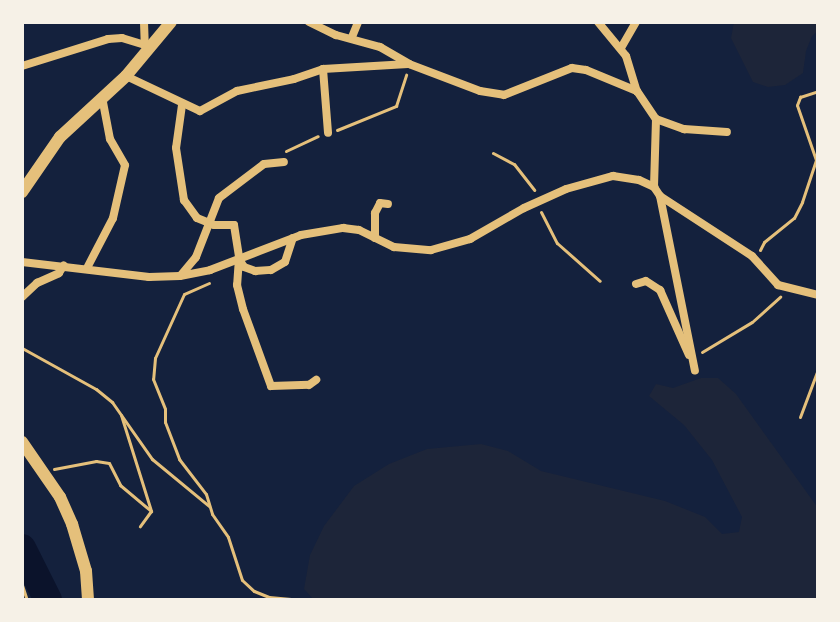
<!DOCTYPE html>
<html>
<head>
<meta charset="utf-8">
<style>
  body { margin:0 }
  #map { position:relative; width:840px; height:622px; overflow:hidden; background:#14213d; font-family:Figtree,sans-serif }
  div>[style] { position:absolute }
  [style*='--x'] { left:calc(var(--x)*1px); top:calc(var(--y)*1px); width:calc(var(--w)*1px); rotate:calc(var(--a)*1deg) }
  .green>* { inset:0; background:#1d2539 }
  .river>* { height:28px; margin:-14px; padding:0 14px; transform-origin:14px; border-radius:14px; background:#0b132b }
  .path>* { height:3px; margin:-1.5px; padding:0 1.5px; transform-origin:1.5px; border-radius:1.5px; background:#e5c07b }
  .minor>* { height:8px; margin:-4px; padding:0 4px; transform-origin:4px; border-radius:4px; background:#e5c07b }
  .primary>* { height:12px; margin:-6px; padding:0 6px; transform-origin:6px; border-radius:6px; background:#e5c07b }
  span { translate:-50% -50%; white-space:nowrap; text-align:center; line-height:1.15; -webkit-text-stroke:6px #f6f1e7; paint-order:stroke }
  .frame { position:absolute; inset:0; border:24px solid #f6f1e7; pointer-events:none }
</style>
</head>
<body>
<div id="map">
  <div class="green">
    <i style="clip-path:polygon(734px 22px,818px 22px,818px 31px,812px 36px,806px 51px,803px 73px,785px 85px,768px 87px,753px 82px,731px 38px)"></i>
    <i style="clip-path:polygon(701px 378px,718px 378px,736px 394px,818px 508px,818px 600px,314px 600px,304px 589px,310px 555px,324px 526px,354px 486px,389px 464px,427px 449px,481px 444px,508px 451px,541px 471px,665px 501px,705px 517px,722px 534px,739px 532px,742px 517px,712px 460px,684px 425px,649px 396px,656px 384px,673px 388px)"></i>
  </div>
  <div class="river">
    <i style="--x:22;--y:548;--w:58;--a:63.4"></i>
  </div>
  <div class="path">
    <i style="--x:337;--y:130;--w:64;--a:-22.1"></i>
    <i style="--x:396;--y:106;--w:33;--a:-72"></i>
    <i style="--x:286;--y:151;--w:35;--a:-25"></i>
    <i style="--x:493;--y:153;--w:24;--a:28"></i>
    <i style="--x:514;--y:164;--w:33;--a:52"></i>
    <i style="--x:541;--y:212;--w:35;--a:63"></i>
    <i style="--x:557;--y:243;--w:57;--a:41.5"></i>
    <i style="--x:760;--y:250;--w:9;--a:-63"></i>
    <i style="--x:764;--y:242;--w:38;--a:-39"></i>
    <i style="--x:794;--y:218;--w:18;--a:-63"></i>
    <i style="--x:802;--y:202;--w:44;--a:-71.6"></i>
    <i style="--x:816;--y:160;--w:58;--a:-109.1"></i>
    <i style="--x:797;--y:105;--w:9;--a:-69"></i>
    <i style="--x:800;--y:97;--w:19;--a:-18"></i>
    <i style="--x:209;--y:283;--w:27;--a:156"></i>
    <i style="--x:184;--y:294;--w:70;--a:114.4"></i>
    <i style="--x:155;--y:358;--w:21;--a:95"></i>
    <i style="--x:153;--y:379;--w:32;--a:68"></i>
    <i style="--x:165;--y:409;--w:13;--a:90"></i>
    <i style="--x:165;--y:422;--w:40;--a:69"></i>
    <i style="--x:179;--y:459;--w:44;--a:52.4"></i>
    <i style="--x:206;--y:494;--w:21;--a:73"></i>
    <i style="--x:212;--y:514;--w:28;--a:55"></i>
    <i style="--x:228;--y:537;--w:45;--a:72"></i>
    <i style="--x:242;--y:580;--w:16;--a:43"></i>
    <i style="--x:254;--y:591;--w:16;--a:22"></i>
    <i style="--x:269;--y:597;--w:33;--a:5"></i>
    <i style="--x:22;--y:348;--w:85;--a:29"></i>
    <i style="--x:96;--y:389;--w:21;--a:39"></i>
    <i style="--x:112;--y:402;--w:70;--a:54.9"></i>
    <i style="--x:152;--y:459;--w:74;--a:39.5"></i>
    <i style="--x:702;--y:352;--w:58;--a:-31"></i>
    <i style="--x:752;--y:322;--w:38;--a:-42"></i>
    <i style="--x:121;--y:415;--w:101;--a:72.6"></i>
    <i style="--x:151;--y:511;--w:19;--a:126"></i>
    <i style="--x:800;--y:417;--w:51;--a:-69.4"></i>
    <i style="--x:54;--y:469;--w:43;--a:-10.8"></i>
    <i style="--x:96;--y:461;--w:13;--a:9"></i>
    <i style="--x:109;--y:463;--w:25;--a:63"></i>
    <i style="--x:120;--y:485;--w:40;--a:40"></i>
    <i style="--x:22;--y:585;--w:16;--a:72"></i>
  </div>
  <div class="minor">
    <i style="--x:144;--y:22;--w:23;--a:88"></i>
    <i style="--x:145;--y:45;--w:4;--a:45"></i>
    <i style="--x:309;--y:22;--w:30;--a:26"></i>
    <i style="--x:336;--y:35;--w:46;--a:15.3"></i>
    <i style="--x:380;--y:47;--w:34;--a:30"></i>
    <i style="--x:409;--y:64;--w:76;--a:20.8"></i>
    <i style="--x:480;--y:91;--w:24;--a:9"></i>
    <i style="--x:504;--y:95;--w:73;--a:-21.7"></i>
    <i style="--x:572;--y:68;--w:14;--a:8"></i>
    <i style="--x:586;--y:70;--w:55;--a:22.4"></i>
    <i style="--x:637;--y:91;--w:34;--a:56"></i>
    <i style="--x:656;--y:119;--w:68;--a:91.7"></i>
    <i style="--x:598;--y:22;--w:44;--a:50.5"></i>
    <i style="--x:626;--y:56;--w:37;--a:73"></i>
    <i style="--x:352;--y:37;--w:16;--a:-68"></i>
    <i style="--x:621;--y:48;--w:30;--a:-60"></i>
    <i style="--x:22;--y:66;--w:90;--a:-17.4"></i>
    <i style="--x:108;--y:39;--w:14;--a:-4"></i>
    <i style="--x:122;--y:38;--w:24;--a:17"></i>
    <i style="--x:323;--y:69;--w:64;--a:85.5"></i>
    <i style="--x:126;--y:76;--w:82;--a:25.3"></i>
    <i style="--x:200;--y:111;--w:42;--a:-28.4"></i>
    <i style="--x:237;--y:91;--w:58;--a:-11.9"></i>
    <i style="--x:294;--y:79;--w:31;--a:-19"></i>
    <i style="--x:323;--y:69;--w:85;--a:-3.4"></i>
    <i style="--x:182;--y:105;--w:43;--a:97.9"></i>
    <i style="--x:176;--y:148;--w:53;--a:81.3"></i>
    <i style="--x:184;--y:200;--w:22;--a:54"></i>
    <i style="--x:197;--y:218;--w:18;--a:22"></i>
    <i style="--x:214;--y:225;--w:20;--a:0"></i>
    <i style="--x:234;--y:225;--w:33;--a:81"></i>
    <i style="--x:239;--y:258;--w:27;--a:94"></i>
    <i style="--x:237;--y:285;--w:25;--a:76"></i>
    <i style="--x:243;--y:309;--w:82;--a:70"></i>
    <i style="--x:271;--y:386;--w:38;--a:-2"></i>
    <i style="--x:309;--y:385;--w:9;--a:-36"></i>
    <i style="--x:656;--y:119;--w:30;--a:20"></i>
    <i style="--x:684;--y:129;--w:43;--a:4"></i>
    <i style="--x:660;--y:196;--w:178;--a:78.7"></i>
    <i style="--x:375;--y:238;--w:25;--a:-90"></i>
    <i style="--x:375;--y:213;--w:11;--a:-63"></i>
    <i style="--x:380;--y:203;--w:8;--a:7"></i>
    <i style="--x:239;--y:259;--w:9;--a:58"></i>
    <i style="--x:244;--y:267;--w:12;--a:20"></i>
    <i style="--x:255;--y:271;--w:16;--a:-4"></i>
    <i style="--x:271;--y:270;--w:16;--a:-30"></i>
    <i style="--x:285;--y:262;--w:25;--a:-72"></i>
    <i style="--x:22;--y:262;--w:128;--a:6.7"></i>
    <i style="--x:149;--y:277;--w:31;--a:-2"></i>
    <i style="--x:180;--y:276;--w:31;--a:-11"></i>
    <i style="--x:210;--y:270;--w:97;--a:-21"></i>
    <i style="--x:301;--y:235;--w:43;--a:-9.5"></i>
    <i style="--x:343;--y:228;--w:16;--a:7"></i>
    <i style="--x:359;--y:230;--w:39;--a:26"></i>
    <i style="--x:394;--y:247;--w:37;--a:5"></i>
    <i style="--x:431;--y:250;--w:41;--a:-15.8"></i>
    <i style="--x:470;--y:239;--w:62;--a:-29.9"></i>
    <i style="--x:524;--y:208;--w:46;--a:-24.3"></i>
    <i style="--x:566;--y:189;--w:49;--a:-15.5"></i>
    <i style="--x:613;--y:176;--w:26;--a:9"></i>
    <i style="--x:639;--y:180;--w:17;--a:25"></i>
    <i style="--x:654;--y:187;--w:11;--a:56"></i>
    <i style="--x:660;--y:196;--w:110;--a:33.1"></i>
    <i style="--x:752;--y:256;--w:39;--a:48"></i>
    <i style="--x:778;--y:285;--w:41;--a:14"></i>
    <i style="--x:87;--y:268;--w:56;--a:-62.5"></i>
    <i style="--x:113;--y:218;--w:54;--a:-77.2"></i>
    <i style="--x:125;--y:165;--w:30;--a:-120"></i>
    <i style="--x:110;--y:139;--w:43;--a:-100.8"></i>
    <i style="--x:181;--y:275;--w:23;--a:-50"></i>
    <i style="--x:196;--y:257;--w:63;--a:-68.7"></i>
    <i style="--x:219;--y:198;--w:56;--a:-37.1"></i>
    <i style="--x:264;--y:164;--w:20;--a:-6"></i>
    <i style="--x:636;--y:284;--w:10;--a:-17"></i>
    <i style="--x:646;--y:281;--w:17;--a:33"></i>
    <i style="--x:660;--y:290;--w:71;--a:66"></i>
    <i style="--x:22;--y:297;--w:21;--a:-43"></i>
    <i style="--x:37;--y:283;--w:24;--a:-24"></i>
    <i style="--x:59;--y:273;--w:9;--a:-58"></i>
  </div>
  <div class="primary">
    <i style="--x:22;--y:192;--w:67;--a:-55.4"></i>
    <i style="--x:60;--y:137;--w:90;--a:-42.7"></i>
    <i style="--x:126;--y:76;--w:70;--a:-50.2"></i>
    <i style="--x:22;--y:442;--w:67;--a:55.4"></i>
    <i style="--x:60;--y:497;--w:30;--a:66"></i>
    <i style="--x:72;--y:524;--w:49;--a:73.4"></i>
    <i style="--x:86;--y:571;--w:29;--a:86"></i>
  </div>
  <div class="frame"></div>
</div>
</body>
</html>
